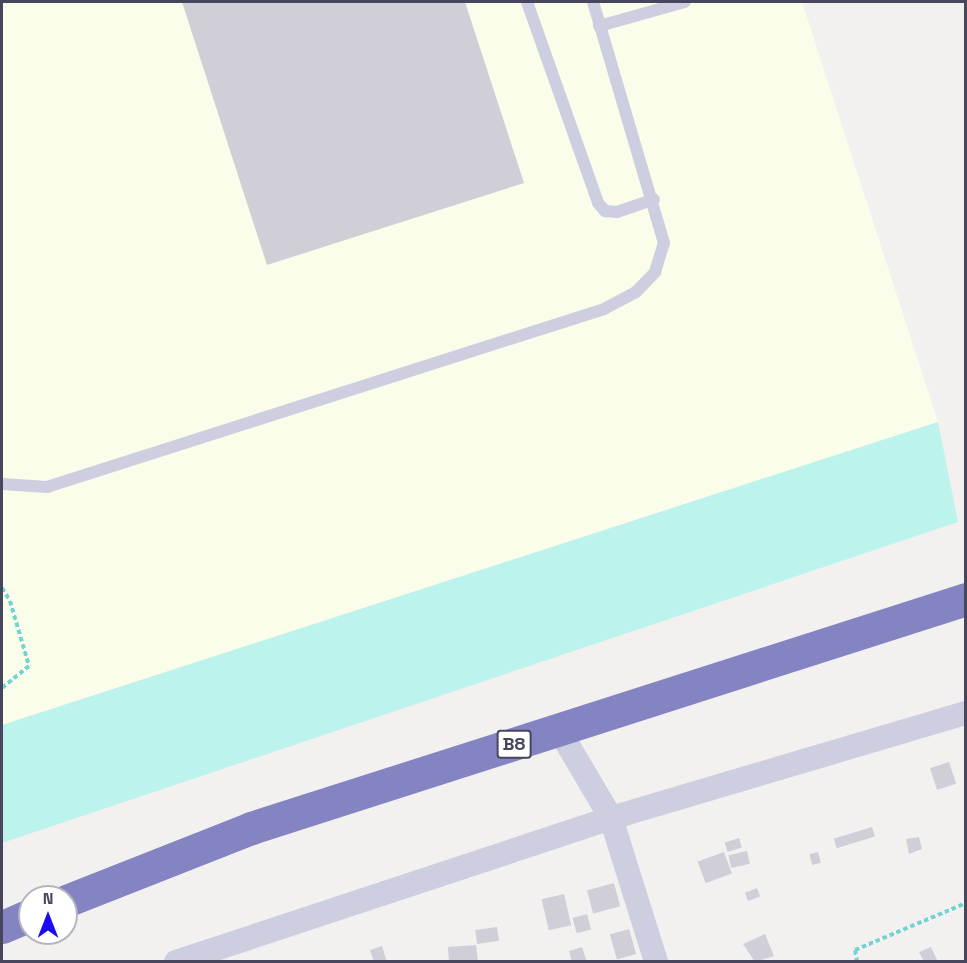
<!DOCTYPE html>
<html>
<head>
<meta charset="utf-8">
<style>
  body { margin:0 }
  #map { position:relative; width:967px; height:963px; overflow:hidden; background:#f3f1f0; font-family:"Space Grotesk",sans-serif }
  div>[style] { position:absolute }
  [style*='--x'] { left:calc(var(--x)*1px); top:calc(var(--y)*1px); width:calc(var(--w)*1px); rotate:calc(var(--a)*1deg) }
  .commercial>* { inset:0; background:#f9fde9 }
  .green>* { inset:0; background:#bcf3ec }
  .building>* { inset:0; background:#d0cfd8; transform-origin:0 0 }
  .path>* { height:4px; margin-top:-2px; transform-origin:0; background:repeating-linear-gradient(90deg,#71d3d3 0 4.5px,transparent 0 7.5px) }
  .lane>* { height:12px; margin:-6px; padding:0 6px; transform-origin:6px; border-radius:6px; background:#cecee1 }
  .street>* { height:24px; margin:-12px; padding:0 12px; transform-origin:12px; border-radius:12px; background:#cecee1 }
  .highway>* { height:33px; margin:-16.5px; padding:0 16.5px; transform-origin:16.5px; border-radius:16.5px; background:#8584c2 }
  span { translate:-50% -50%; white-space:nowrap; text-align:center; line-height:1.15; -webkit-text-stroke:4.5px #fff; paint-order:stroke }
  .shield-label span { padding:2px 4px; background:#fff; border:2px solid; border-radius:4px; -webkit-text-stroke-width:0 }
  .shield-label { font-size:18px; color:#46475f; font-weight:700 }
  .frame { position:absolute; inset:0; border:3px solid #46475f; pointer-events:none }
  .north { position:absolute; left:18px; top:885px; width:60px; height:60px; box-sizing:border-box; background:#fff; border:2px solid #b5b5bf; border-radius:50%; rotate:0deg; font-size:16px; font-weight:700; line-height:24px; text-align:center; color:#46475f }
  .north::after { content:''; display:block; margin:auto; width:21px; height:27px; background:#190cf1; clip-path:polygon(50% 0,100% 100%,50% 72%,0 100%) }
</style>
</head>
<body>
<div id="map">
  <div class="commercial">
    <i style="clip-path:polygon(2px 2px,802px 2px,938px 422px,2px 725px)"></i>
  </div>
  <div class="green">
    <i style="clip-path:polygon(938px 422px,958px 522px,2px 843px,2px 725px)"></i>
  </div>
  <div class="building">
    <i style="clip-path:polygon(182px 2px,465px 2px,524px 183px,267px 265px)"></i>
    <i style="left:949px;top:762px;width:23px;height:20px;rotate:72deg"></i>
    <i style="left:872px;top:827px;width:10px;height:40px;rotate:73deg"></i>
    <i style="clip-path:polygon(919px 837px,922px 849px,909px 854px,906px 839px)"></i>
    <i style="left:739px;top:838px;width:10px;height:15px;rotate:73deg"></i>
    <i style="left:747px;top:851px;width:13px;height:19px;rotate:77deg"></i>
    <i style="left:724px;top:852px;width:23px;height:28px;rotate:70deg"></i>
    <i style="left:818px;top:852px;width:11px;height:9px;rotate:75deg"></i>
    <i style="left:614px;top:883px;width:24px;height:28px;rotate:75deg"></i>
    <i style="left:757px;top:888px;width:9px;height:13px;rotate:69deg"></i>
    <i style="left:564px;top:894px;width:32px;height:23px;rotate:77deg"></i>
    <i style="left:587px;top:914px;width:16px;height:15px;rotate:75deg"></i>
    <i style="left:497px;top:927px;width:14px;height:22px;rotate:82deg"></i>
    <i style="left:629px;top:929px;width:26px;height:20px;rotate:74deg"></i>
    <i style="clip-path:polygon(765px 934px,774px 956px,755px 962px,743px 944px)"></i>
    <i style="clip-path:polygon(476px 945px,478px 962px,449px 962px,448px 947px)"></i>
    <i style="clip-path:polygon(382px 946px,387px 962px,374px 962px,370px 950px)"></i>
    <i style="clip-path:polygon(582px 947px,587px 962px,572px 962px,569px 951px)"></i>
    <i style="clip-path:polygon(931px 947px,938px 962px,924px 962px,919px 952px)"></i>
  </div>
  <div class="path">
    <i style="--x:2;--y:588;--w:15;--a:58"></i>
    <i style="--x:10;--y:601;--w:68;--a:73.7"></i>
    <i style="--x:29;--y:666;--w:35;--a:141"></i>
    <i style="--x:857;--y:962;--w:12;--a:-99"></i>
    <i style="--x:855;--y:950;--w:121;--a:-22.9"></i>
  </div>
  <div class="lane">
    <i style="--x:527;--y:2;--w:213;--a:70.5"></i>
    <i style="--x:598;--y:203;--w:11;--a:49"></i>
    <i style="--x:605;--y:211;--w:12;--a:5"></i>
    <i style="--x:617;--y:212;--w:39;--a:-19"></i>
    <i style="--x:599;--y:26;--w:89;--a:-15.6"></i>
    <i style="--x:2;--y:484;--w:45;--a:3.8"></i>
    <i style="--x:47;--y:487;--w:585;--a:-17.72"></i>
    <i style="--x:604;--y:309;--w:36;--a:-28"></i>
    <i style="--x:636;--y:292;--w:28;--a:-46"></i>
    <i style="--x:655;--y:272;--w:30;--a:-73"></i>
    <i style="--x:664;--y:243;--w:251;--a:-106.4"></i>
  </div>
  <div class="street">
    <i style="--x:559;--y:730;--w:102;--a:59.4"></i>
    <i style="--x:611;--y:818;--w:151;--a:72.6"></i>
    <i style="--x:176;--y:962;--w:458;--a:-18.3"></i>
    <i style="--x:611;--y:818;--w:370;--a:-16.5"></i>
  </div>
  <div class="highway">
    <i style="--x:66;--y:901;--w:199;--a:-21.5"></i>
    <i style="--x:251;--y:828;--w:751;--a:-17.76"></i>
    <i style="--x:2;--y:927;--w:30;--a:-23"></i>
  </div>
  <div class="shield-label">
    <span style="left:514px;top:744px">B8</span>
  </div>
  <div class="frame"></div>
  <div class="north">N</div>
</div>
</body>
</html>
